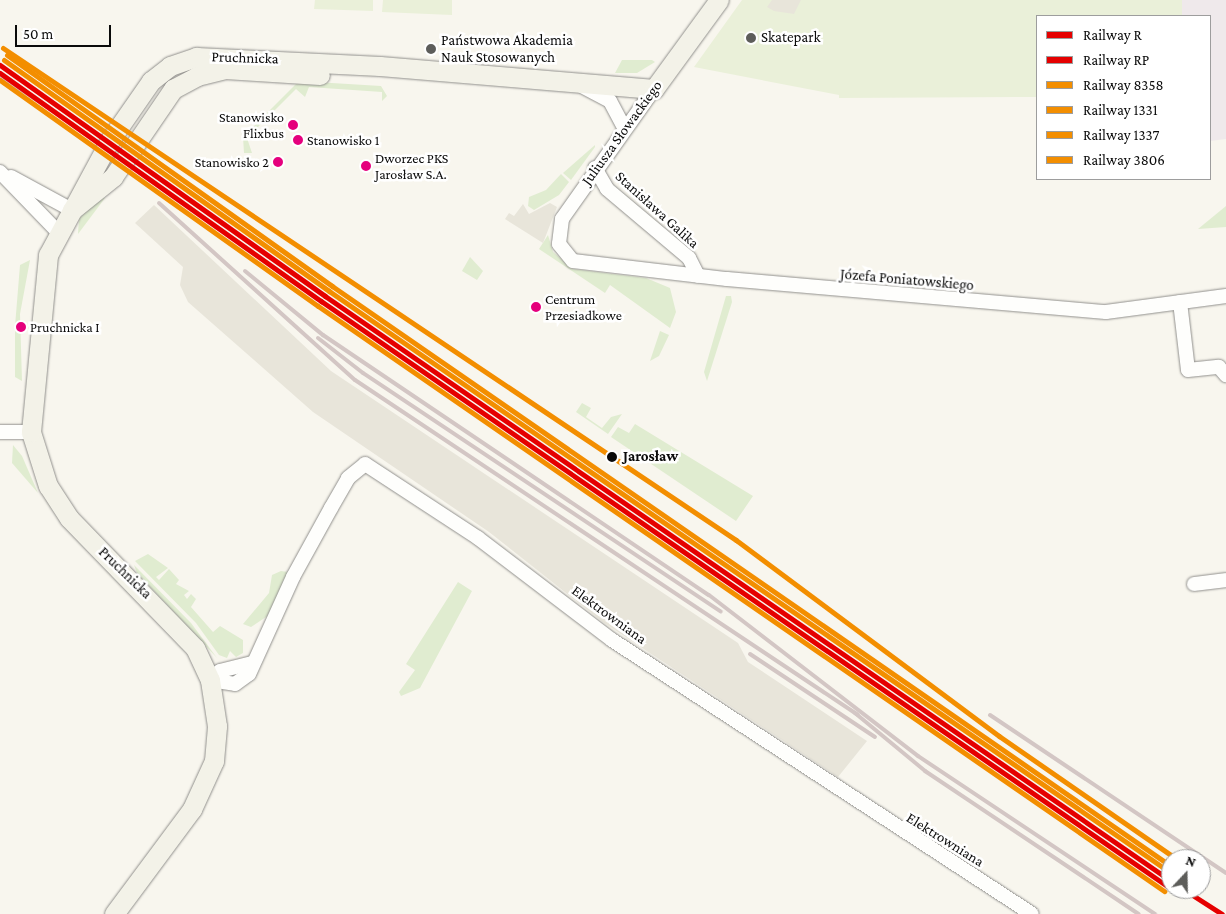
<!DOCTYPE html>
<html>
<head>
<meta charset="utf-8">
<style>
  body { margin:0 }
  #map { position:relative; width:1226px; height:914px; overflow:hidden; background:#f8f6ee; font-family:"Crimson Pro",serif }
  div>[style] { position:absolute }
  [style*='--x'] { left:calc(var(--x)*1px); top:calc(var(--y)*1px); width:calc(var(--w)*1px); rotate:calc(var(--a)*1deg) }
  .industrial>* { inset:0; background:#efe9eb }
  .green>* { inset:0; background:#e0ecd0 }
  .pitch>* { inset:0; background:#eaf0d9 }
  .plaza>* { inset:0; background:#e8e5da }
  .roads { filter:drop-shadow(0 0 1px #91908d) drop-shadow(0 0 1px #91908d) }
  .street>* { height:14px; margin:-7px; padding:0 7px; transform-origin:7px; border-radius:7px; background:#fefefc }
  .secondary>* { height:19px; margin:-9.5px; padding:0 9.5px; transform-origin:9.5px; border-radius:9.5px; background:#f3f2e8 }
  .rail>* { height:4px; margin:-2px; padding:0 2px; transform-origin:2px; border-radius:2px; background:#d3c6c4 }
  .rail-1>* { height:5px; margin:-2.5px; padding:0 2.5px; transform-origin:2.5px; border-radius:2.5px; background:#e50000 }
  .rail-2>* { height:5px; margin:-2.5px; padding:0 2.5px; transform-origin:2.5px; border-radius:2.5px; background:#e50000 }
  .rail-3>* { height:5px; margin:-2.5px; padding:0 2.5px; transform-origin:2.5px; border-radius:2.5px; background:#f38e00 }
  .rail-4>* { height:5px; margin:-2.5px; padding:0 2.5px; transform-origin:2.5px; border-radius:2.5px; background:#f38e00 }
  .rail-5>* { height:5px; margin:-2.5px; padding:0 2.5px; transform-origin:2.5px; border-radius:2.5px; background:#f38e00 }
  .rail-6>* { height:5px; margin:-2.5px; padding:0 2.5px; transform-origin:2.5px; border-radius:2.5px; background:#f38e00 }
  .dots>* { width:14px; height:14px; translate:-50% -50%; box-sizing:border-box; border:2px solid #fff; border-radius:50% }
  span { translate:-50% -50%; white-space:nowrap; text-align:center; line-height:1.15; -webkit-text-stroke:5px #fff; paint-order:stroke }
  .bus-label { font-size:14px; color:#0a0a0a }
  .right { translate:-100% -50%; text-align:right }
  .left { translate:0 -50%; text-align:left }
  .poi-label { font-size:15px; color:#0a0a0a }
  .street-label { font-size:15px; color:#0a0a0a }
  .stop-label { font-size:15px; color:#0a0a0a; font-weight:700 }
  .legend { position:absolute; left:1036px; top:15px; width:175px; height:165px; box-sizing:border-box; background:#fff; border:1px solid #9d9d9d; margin:0; padding:6px 9px; list-style:none; font-size:15px; color:#0a0a0a }
  .legend li { display:flex; align-items:center; gap:10px; height:25px }
  .legend b { width:25px; border:1px solid #9d9d9d }
  .north { position:absolute; left:1161px; top:849px; width:50px; height:50px; box-sizing:border-box; background:#fff; border:1px solid #9d9d9d; border-radius:50%; rotate:21deg; font-size:14px; font-weight:700; line-height:20px; text-align:center; color:#0a0a0a }
  .north::after { content:''; display:block; margin:auto; width:18px; height:22px; background:#5d5d5a; clip-path:polygon(50% 0,100% 100%,50% 72%,0 100%) }
  .scale { position:absolute; left:15px; top:25px; width:96px; height:22px; box-sizing:border-box; border:2px solid #0a0a0a; border-top:0; padding-left:6px; font-size:15px; line-height:18px; white-space:nowrap; color:#0a0a0a; -webkit-text-stroke:4px #fff; paint-order:stroke }
</style>
</head>
<body>
<div id="map">
  <div class="industrial">
    <i style="clip-path:polygon(1182px 0,1226px 0,1226px 139px,1210px 141px,1210px 16px,1182px 16px)"></i>
  </div>
  <div class="green">
    <i style="clip-path:polygon(622px 60px,652px 60px,655px 62px,637px 73px,615px 73px)"></i>
    <i style="clip-path:polygon(299px 81px,381px 86px,387px 96px,382px 101px,382px 92px,309px 87px,305px 97px,296px 89px,247px 138px,252px 153px,244px 153px,243px 137px)"></i>
    <i style="clip-path:polygon(595px 145px,595px 147px,571px 180px,563px 173px)"></i>
    <i style="clip-path:polygon(561px 174px,569px 182px,559px 195px,534px 210px,528px 206px,529px 197px,546px 190px)"></i>
    <i style="clip-path:polygon(100px 195px,105px 198px,78px 234px,79px 219px)"></i>
    <i style="clip-path:polygon(1226px 206px,1226px 227px,1198px 229px)"></i>
    <i style="clip-path:polygon(548px 235px,553px 252px,573px 269px,646px 278px,670px 288px,676px 312px,670px 328px,610px 285px,605px 293px,539px 249px)"></i>
    <i style="clip-path:polygon(470px 257px,483px 271px,477px 280px,462px 271px)"></i>
    <i style="clip-path:polygon(30px 260px,20px 314px,22px 381px,15px 377px,15px 326px,20px 265px)"></i>
    <i style="clip-path:polygon(726px 296px,731px 296px,732px 302px,707px 381px,704px 372px)"></i>
    <i style="clip-path:polygon(660px 331px,669px 335px,659px 356px,650px 361px)"></i>
    <i style="clip-path:polygon(582px 403px,591px 408px,586px 417px,602px 428px,611px 417px,622px 414px,608px 434px,576px 412px)"></i>
    <i style="clip-path:polygon(635px 424px,753px 496px,736px 521px,611px 437px,618px 427px,629px 433px)"></i>
    <i style="clip-path:polygon(13px 445px,22px 456px,38px 493px,12px 463px)"></i>
    <i style="clip-path:polygon(148px 554px,168px 568px,156px 577px,159px 580px,169px 569px,179px 580px,176px 584px,189px 591px,184px 595px,187px 599px,191px 594px,196px 599px,191px 607px,213px 632px,220px 626px,243px 640px,243px 653px,236px 657px,230px 651px,227px 658px,219px 655px,196px 623px,135px 561px)"></i>
    <i style="clip-path:polygon(134px 565px,191px 623px,217px 658px,137px 573px)"></i>
    <i style="clip-path:polygon(281px 571px,288px 572px,269px 615px,251px 627px,243px 624px,269px 593px,272px 575px)"></i>
    <i style="clip-path:polygon(458px 582px,472px 591px,420px 688px,401px 696px,399px 692px,415px 670px,406px 664px)"></i>
  </div>
  <div class="pitch">
    <i style="clip-path:polygon(315px 0,373px 0,373px 11px,314px 9px)"></i>
    <i style="clip-path:polygon(383px 0,452px 0,452px 15px,382px 12px)"></i>
    <i style="clip-path:polygon(742px 0,1182px 0,1182px 16px,1037px 16px,1037px 97px,839px 98px,839px 95px,694px 67px)"></i>
  </div>
  <div class="plaza">
    <i style="clip-path:polygon(772px 0,801px 0,794px 14px,774px 11px,767px 7px)"></i>
    <i style="clip-path:polygon(550px 203px,557px 207px,543px 243px,505px 219px,509px 213px,514px 216px,523px 204px,529px 214px)"></i>
    <i style="clip-path:polygon(154px 205px,331px 371px,738px 643px,748px 662px,867px 741px,838px 777px,603px 622px,489px 532px,313px 412px,188px 302px,180px 285px,183px 267px,135px 223px)"></i>
  </div>
  <div class="roads">
    <div class="street">
      <i style="--x:578;--y:84;--w:36;--a:28"></i>
      <i style="--x:610;--y:101;--w:30;--a:62"></i>
      <i style="--x:654;--y:89;--w:159;--a:125.3"></i>
      <i style="--x:562;--y:219;--w:25;--a:97"></i>
      <i style="--x:559;--y:244;--w:22;--a:51"></i>
      <i style="--x:573;--y:261;--w:155;--a:6.7"></i>
      <i style="--x:727;--y:279;--w:380;--a:5"></i>
      <i style="--x:1106;--y:312;--w:121;--a:-7.6"></i>
      <i style="--x:595;--y:168;--w:24;--a:60"></i>
      <i style="--x:607;--y:189;--w:107;--a:40.1"></i>
      <i style="--x:689;--y:258;--w:20;--a:63"></i>
      <i style="--x:0;--y:172;--w:82;--a:46"></i>
      <i style="--x:11;--y:177;--w:69;--a:28.4"></i>
      <i style="--x:1180;--y:302;--w:68;--a:83.3"></i>
      <i style="--x:1188;--y:370;--w:31;--a:-6"></i>
      <i style="--x:1219;--y:367;--w:11;--a:49"></i>
      <i style="--x:0;--y:432;--w:31;--a:0"></i>
      <i style="--x:1194;--y:584;--w:32;--a:-7"></i>
      <i style="--x:252;--y:663;--w:33;--a:166"></i>
      <i style="--x:220;--y:671;--w:13;--a:138"></i>
      <i style="--x:210;--y:680;--w:25;--a:9"></i>
      <i style="--x:235;--y:684;--w:17;--a:-36"></i>
      <i style="--x:249;--y:674;--w:107;--a:-65.6"></i>
      <i style="--x:293;--y:577;--w:79;--a:-61.2"></i>
      <i style="--x:331;--y:508;--w:34;--a:-60"></i>
      <i style="--x:348;--y:478;--w:22;--a:-39"></i>
      <i style="--x:365;--y:464;--w:135;--a:33.2"></i>
      <i style="--x:478;--y:538;--w:168;--a:37.3"></i>
      <i style="--x:612;--y:640;--w:501;--a:33.12"></i>
    </div>
    <div class="secondary">
      <i style="--x:72;--y:210;--w:53;--a:-38.8"></i>
      <i style="--x:113;--y:177;--w:107;--a:-55.7"></i>
      <i style="--x:173;--y:89;--w:27;--a:-28"></i>
      <i style="--x:197;--y:76;--w:29;--a:-14"></i>
      <i style="--x:225;--y:69;--w:95;--a:3.6"></i>
      <i style="--x:114;--y:914;--w:131;--a:-53.4"></i>
      <i style="--x:192;--y:809;--w:53;--a:-65.4"></i>
      <i style="--x:214;--y:761;--w:35;--a:-85"></i>
      <i style="--x:217;--y:726;--w:47;--a:-98.7"></i>
      <i style="--x:210;--y:680;--w:35;--a:-115"></i>
      <i style="--x:195;--y:648;--w:181;--a:-134.1"></i>
      <i style="--x:69;--y:518;--w:38;--a:-123"></i>
      <i style="--x:48;--y:486;--w:57;--a:-107.5"></i>
      <i style="--x:31;--y:432;--w:178;--a:-84.5"></i>
      <i style="--x:48;--y:255;--w:131;--a:-61.7"></i>
      <i style="--x:110;--y:140;--w:72;--a:-55.2"></i>
      <i style="--x:151;--y:81;--w:24;--a:-38"></i>
      <i style="--x:170;--y:66;--w:28;--a:-19"></i>
      <i style="--x:196;--y:57;--w:184;--a:2.8"></i>
      <i style="--x:380;--y:66;--w:275;--a:4.8"></i>
      <i style="--x:654;--y:89;--w:110;--a:-53.9"></i>
    </div>
  </div>
  <div class="rail">
    <i style="--x:0;--y:76;--w:56;--a:33.4"></i>
    <i style="--x:159;--y:203;--w:264;--a:42.1"></i>
    <i style="--x:355;--y:380;--w:604;--a:33.66"></i>
    <i style="--x:245;--y:271;--w:101;--a:39.4"></i>
    <i style="--x:323;--y:335;--w:465;--a:34"></i>
    <i style="--x:709;--y:595;--w:264;--a:37.6"></i>
    <i style="--x:918;--y:756;--w:285;--a:33.7"></i>
    <i style="--x:318;--y:338;--w:57;--a:37.9"></i>
    <i style="--x:363;--y:373;--w:430;--a:33.7"></i>
    <i style="--x:750;--y:654;--w:150;--a:33.6"></i>
    <i style="--x:855;--y:713;--w:91;--a:39.6"></i>
    <i style="--x:925;--y:771;--w:257;--a:33.8"></i>
    <i style="--x:990;--y:715;--w:284;--a:33.8"></i>
  </div>
  <div class="rail-1">
    <i style="--x:0;--y:65;--w:399;--a:35.4"></i>
    <i style="--x:325;--y:296;--w:1029;--a:34.66"></i>
    <i style="--x:1183;--y:889;--w:46;--a:32.7"></i>
  </div>
  <div class="rail-2">
    <i style="--x:0;--y:73;--w:394;--a:35.4"></i>
    <i style="--x:321;--y:301;--w:1029;--a:34.66"></i>
  </div>
  <div class="rail-3">
    <i style="--x:4;--y:60;--w:399;--a:35.4"></i>
    <i style="--x:329;--y:291;--w:1024;--a:34.65"></i>
  </div>
  <div class="rail-4">
    <i style="--x:0;--y:80;--w:390;--a:35.4"></i>
    <i style="--x:318;--y:306;--w:1029;--a:34.66"></i>
  </div>
  <div class="rail-5">
    <i style="--x:7;--y:55;--w:399;--a:35.4"></i>
    <i style="--x:332;--y:286;--w:1020;--a:34.66"></i>
  </div>
  <div class="rail-6">
    <i style="--x:3;--y:48;--w:883;--a:33.87"></i>
    <i style="--x:736;--y:540;--w:328;--a:36.7"></i>
    <i style="--x:999;--y:736;--w:214;--a:34.7"></i>
  </div>
  <div class="dots">
    <i style="left:751px;top:38px;background:#5d5d5a"></i>
    <i style="left:431px;top:49px;background:#5d5d5a"></i>
    <i style="left:293px;top:125px;background:#e5007d"></i>
    <i style="left:298px;top:140px;background:#e5007d"></i>
    <i style="left:278px;top:162px;background:#e5007d"></i>
    <i style="left:366px;top:166px;background:#e5007d"></i>
    <i style="left:536px;top:307px;background:#e5007d"></i>
    <i style="left:21px;top:327px;background:#e5007d"></i>
    <i style="left:612px;top:457px;background:#0a0a0a"></i>
  </div>
  <div class="bus-label">
    <span class="right" style="left:284px;top:125px">Stanowisko<br>Flixbus</span>
    <span class="left" style="left:307px;top:140px">Stanowisko 1</span>
    <span class="left" style="left:375px;top:166px">Dworzec PKS<br>Jarosław S.A.</span>
    <span class="right" style="left:269px;top:162px">Stanowisko 2</span>
    <span class="left" style="left:545px;top:307px">Centrum<br>Przesiadkowe</span>
    <span class="left" style="left:30px;top:327px">Pruchnicka I</span>
  </div>
  <div class="poi-label">
    <span class="left" style="left:761px;top:38px">Skatepark</span>
    <span class="left" style="left:441px;top:49px">Państwowa Akademia<br>Nauk Stosowanych</span>
  </div>
  <div class="street-label">
    <span style="left:245px;top:58px;rotate:2deg">Pruchnicka</span>
    <span style="left:622px;top:133px;rotate:-54deg">Juliusza Słowackiego</span>
    <span style="left:657px;top:210px;rotate:42deg">Stanisława Galika</span>
    <span style="left:907px;top:280px;rotate:5deg">Józefa Poniatowskiego</span>
    <span style="left:125px;top:573px;rotate:44deg">Pruchnicka</span>
    <span style="left:609px;top:615px;rotate:36deg">Elektrowniana</span>
    <span style="left:945px;top:840px;rotate:32deg">Elektrowniana</span>
  </div>
  <div class="stop-label">
    <span class="left" style="left:623px;top:457px">Jarosław</span>
  </div>
  <ul class="legend">
  <li><b style="height:6px;background:#e50000"></b>Railway R</li>
  <li><b style="height:6px;background:#e50000"></b>Railway RP</li>
  <li><b style="height:6px;background:#f38e00"></b>Railway 8358</li>
  <li><b style="height:6px;background:#f38e00"></b>Railway 1331</li>
  <li><b style="height:6px;background:#f38e00"></b>Railway 1337</li>
  <li><b style="height:6px;background:#f38e00"></b>Railway 3806</li>
  </ul>
  <div class="north">N</div>
  <div class="scale">50 m</div>
</div>
</body>
</html>
